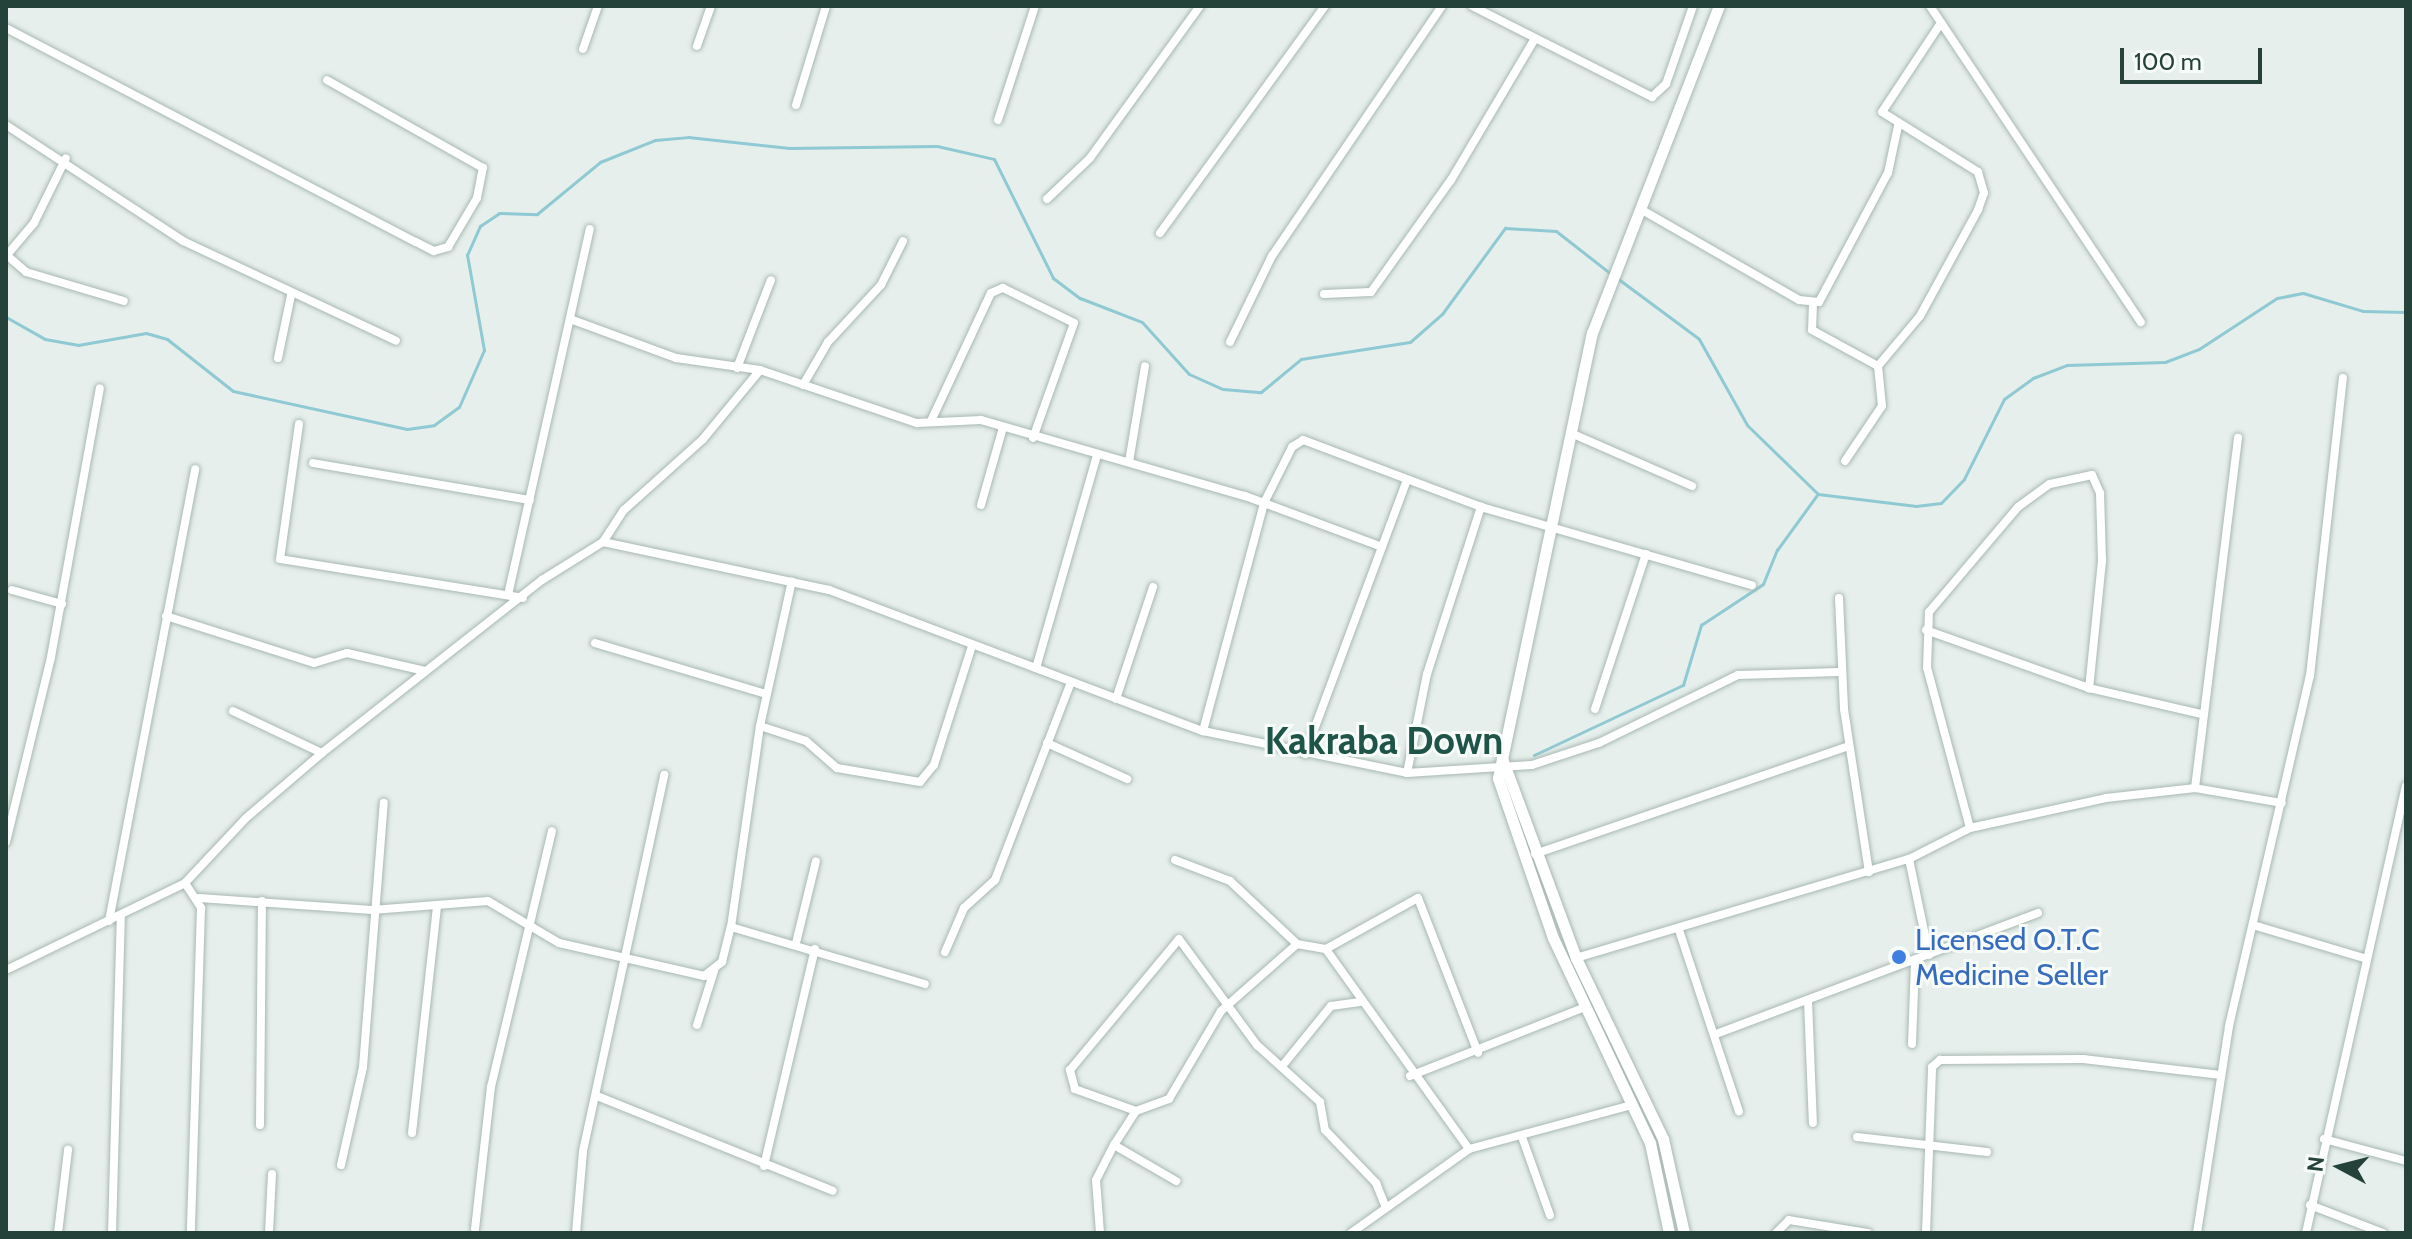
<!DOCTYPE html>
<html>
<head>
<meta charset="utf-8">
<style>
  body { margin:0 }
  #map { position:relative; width:2412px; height:1239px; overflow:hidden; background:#e6efeb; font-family:Cabin,sans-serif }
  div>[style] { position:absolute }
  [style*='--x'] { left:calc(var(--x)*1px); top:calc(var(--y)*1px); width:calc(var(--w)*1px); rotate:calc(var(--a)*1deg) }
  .stream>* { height:3px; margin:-1.5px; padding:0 1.5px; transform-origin:1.5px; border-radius:1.5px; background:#8ec9d4 }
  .roads { filter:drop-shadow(0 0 2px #a8b8b2) drop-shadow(0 0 2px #a8b8b2) }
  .minor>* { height:8px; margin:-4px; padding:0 4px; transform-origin:4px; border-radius:4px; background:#fff }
  .tertiary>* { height:11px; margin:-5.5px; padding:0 5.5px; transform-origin:5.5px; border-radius:5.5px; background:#fff }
  .dots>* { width:22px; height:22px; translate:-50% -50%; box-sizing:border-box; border:4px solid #f7fbf9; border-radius:50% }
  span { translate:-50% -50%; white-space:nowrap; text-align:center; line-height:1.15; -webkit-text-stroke:6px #f7fbf9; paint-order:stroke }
  .shop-label { font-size:30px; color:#366cbe }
  .left { translate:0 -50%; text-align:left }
  .district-label { font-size:38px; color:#1f5548; font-weight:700 }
  .frame { position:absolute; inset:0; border:8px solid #24423a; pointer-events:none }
  .north { position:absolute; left:2300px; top:1127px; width:80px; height:80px; -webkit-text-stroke:6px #f7fbf9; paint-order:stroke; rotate:277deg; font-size:22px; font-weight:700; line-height:32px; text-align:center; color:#24423a }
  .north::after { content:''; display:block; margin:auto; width:28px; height:36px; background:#24423a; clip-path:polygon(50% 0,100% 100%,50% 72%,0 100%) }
  .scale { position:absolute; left:2120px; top:48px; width:142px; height:36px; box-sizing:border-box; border:4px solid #24423a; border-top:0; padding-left:10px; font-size:24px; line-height:28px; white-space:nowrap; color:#24423a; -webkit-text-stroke:6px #f7fbf9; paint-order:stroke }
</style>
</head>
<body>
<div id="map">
  <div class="stream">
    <i style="--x:1617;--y:278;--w:102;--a:36.6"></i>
    <i style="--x:1699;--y:339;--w:98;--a:60.8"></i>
    <i style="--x:1747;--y:425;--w:99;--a:44.2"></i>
    <i style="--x:1818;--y:494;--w:99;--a:7"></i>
    <i style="--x:1916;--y:506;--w:25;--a:-7"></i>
    <i style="--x:1941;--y:503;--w:33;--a:-46"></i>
    <i style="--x:1964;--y:479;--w:89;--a:-63.4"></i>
    <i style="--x:2004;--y:399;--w:36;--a:-36"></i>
    <i style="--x:2033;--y:378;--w:36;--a:-21"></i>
    <i style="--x:2067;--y:365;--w:98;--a:-1.8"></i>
    <i style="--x:2165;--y:362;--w:36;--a:-21"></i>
    <i style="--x:2199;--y:349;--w:93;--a:-33.2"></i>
    <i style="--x:2277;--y:298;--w:26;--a:-11"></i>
    <i style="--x:2303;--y:293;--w:63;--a:16.7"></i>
    <i style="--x:2363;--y:311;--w:43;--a:1.3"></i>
    <i style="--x:6;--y:317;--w:45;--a:29.4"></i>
    <i style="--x:45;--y:339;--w:34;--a:10"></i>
    <i style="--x:78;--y:345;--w:69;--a:-10"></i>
    <i style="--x:146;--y:333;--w:22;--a:16"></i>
    <i style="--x:167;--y:339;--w:84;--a:38.2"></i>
    <i style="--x:233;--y:391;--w:178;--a:12.3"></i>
    <i style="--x:407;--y:429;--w:27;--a:-8"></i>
    <i style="--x:434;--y:425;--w:31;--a:-36"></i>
    <i style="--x:459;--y:407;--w:62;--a:-66.3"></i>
    <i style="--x:484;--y:350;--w:97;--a:-100.1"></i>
    <i style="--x:467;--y:255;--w:32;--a:-66"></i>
    <i style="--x:480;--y:226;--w:23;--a:-34"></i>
    <i style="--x:499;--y:213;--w:38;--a:2"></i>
    <i style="--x:537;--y:214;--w:82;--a:-39.5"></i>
    <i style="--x:600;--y:162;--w:59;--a:-21.8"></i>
    <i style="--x:655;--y:140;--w:33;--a:-5"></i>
    <i style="--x:688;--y:137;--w:102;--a:6.2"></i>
    <i style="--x:789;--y:148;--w:148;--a:-0.8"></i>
    <i style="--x:937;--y:146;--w:58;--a:12.8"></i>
    <i style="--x:994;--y:159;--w:133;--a:63.6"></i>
    <i style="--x:1053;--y:278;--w:34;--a:37"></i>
    <i style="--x:1080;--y:298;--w:66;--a:21.2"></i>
    <i style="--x:1142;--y:322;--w:70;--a:47.9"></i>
    <i style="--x:1189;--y:374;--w:37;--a:24"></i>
    <i style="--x:1223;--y:389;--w:38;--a:5"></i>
    <i style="--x:1261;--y:392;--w:52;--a:-39.5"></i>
    <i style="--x:1301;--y:359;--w:110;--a:-8.9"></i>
    <i style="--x:1410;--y:342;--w:43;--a:-41.2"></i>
    <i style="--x:1442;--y:314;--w:107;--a:-53.8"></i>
    <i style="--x:1505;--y:228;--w:51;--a:3.4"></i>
    <i style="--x:1556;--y:231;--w:70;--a:38"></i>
    <i style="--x:1534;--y:755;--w:165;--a:-25.2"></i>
    <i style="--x:1683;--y:685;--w:63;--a:-73.3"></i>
    <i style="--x:1701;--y:625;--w:74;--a:-33.5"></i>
    <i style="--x:1763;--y:584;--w:37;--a:-68"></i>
    <i style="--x:1777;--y:550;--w:68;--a:-54"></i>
  </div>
  <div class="roads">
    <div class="minor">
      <i style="--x:1472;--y:6;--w:202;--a:26.8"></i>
      <i style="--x:1652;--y:97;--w:19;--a:-43"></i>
      <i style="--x:1666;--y:84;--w:83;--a:-70.9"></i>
      <i style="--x:1930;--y:6;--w:380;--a:56.3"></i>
      <i style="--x:6;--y:28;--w:462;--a:27.6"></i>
      <i style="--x:416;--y:242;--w:20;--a:27"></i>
      <i style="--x:434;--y:251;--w:15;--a:-16"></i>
      <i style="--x:448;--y:247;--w:57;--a:-59.4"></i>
      <i style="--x:477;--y:198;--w:31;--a:-79"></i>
      <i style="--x:483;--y:168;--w:179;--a:-150.6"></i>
      <i style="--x:697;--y:46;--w:42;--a:-70.7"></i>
      <i style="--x:583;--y:49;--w:46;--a:-70.8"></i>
      <i style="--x:796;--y:105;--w:103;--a:-73.1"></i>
      <i style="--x:998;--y:120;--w:120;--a:-72"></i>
      <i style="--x:6;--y:125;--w:212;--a:33.2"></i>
      <i style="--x:183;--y:241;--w:235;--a:25.1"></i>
      <i style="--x:1047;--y:199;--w:59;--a:-43.6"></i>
      <i style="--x:1090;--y:158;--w:188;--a:-54.1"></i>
      <i style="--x:1642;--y:210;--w:181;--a:29.8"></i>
      <i style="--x:1799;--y:300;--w:20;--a:6"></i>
      <i style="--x:1819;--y:302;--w:146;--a:-61.9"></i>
      <i style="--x:1888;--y:173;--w:48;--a:-78"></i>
      <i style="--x:1160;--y:233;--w:281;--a:-54"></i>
      <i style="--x:7;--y:255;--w:42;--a:-49.8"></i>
      <i style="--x:34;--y:223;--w:72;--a:-63.8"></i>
      <i style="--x:10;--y:258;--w:21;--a:41"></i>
      <i style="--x:26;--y:272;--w:102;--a:16.5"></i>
      <i style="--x:1324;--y:294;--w:47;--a:-2.4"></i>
      <i style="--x:1371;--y:292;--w:138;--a:-54.5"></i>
      <i style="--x:1451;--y:180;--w:163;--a:-59.3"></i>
      <i style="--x:1813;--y:303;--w:27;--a:92"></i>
      <i style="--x:1812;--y:330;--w:75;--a:28.6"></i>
      <i style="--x:1878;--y:366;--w:65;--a:-50"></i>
      <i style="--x:1920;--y:316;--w:121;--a:-61.3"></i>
      <i style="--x:1978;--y:210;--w:18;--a:-71"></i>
      <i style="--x:1984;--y:193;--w:22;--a:-106"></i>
      <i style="--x:1978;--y:172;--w:113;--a:-148"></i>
      <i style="--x:1882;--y:112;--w:107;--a:-56.5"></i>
      <i style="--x:570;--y:319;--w:113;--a:20.2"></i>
      <i style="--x:676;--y:358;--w:85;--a:8.1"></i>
      <i style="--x:760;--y:370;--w:166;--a:18.7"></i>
      <i style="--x:917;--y:423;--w:64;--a:-2.7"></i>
      <i style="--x:981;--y:420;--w:275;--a:16.1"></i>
      <i style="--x:1245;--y:496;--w:146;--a:20.4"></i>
      <i style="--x:1230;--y:342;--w:96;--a:-64"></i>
      <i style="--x:1272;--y:256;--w:302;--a:-55.8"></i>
      <i style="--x:278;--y:358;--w:64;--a:-78.3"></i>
      <i style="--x:737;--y:368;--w:94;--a:-68.9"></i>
      <i style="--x:803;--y:385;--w:50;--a:-59.8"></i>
      <i style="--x:828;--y:342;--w:78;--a:-47.1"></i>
      <i style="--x:881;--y:285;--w:49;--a:-63.4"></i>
      <i style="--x:931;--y:421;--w:141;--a:-64.9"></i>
      <i style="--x:991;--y:293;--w:13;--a:-23"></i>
      <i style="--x:1003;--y:288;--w:79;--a:26.2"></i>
      <i style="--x:1074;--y:323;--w:122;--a:109.6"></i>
      <i style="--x:299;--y:424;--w:136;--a:98"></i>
      <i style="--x:280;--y:559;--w:246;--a:9.1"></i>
      <i style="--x:1573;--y:434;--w:130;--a:23.6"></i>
      <i style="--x:1845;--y:461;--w:66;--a:-56.1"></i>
      <i style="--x:1882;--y:406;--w:40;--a:-95.7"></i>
      <i style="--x:1129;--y:462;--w:97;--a:-80.5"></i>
      <i style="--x:313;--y:463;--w:220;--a:9.7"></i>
      <i style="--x:981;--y:505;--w:81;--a:-74.2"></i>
      <i style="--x:603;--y:542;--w:38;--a:-57"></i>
      <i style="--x:624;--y:510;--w:106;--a:-41.9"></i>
      <i style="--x:703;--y:439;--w:89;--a:-50.4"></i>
      <i style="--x:12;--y:590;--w:52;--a:15.6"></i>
      <i style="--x:508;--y:595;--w:375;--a:-77.4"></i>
      <i style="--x:1839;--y:598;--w:111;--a:87.4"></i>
      <i style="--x:1844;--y:709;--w:165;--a:81.3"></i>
      <i style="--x:166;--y:616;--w:155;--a:17.6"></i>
      <i style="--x:314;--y:663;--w:34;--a:-17"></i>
      <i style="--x:347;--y:653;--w:80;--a:13"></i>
      <i style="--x:1926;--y:630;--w:173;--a:19.6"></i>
      <i style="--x:2089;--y:688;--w:115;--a:13.1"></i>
      <i style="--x:595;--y:643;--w:178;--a:16.6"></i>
      <i style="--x:1036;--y:668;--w:222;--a:-74"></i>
      <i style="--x:1116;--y:699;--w:118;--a:-71.7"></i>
      <i style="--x:1595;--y:709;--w:163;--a:-71.8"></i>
      <i style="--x:233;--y:711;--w:98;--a:25.3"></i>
      <i style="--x:760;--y:726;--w:48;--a:18.1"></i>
      <i style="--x:806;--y:741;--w:41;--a:41.1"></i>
      <i style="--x:837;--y:768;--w:84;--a:9.6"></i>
      <i style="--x:920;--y:782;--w:22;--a:-51"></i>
      <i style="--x:934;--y:765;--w:125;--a:-72.3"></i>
      <i style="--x:1203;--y:731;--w:236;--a:-75"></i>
      <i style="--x:1264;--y:503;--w:63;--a:-63.4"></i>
      <i style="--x:1292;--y:447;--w:13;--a:-32"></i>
      <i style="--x:1303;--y:440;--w:190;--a:20.6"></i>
      <i style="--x:1481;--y:507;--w:282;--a:16.1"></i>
      <i style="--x:1047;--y:743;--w:88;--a:24.2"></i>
      <i style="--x:1305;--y:754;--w:292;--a:-69.6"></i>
      <i style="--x:1407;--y:773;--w:101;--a:-78.6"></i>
      <i style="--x:1427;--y:674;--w:176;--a:-72.1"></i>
      <i style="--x:2195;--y:788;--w:88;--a:9.8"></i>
      <i style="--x:1970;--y:828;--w:166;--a:-105"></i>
      <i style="--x:1927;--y:668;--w:56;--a:-88"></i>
      <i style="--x:1929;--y:612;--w:138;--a:-49.7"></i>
      <i style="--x:2018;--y:507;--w:39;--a:-36"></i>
      <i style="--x:2050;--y:484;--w:43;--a:-12.1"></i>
      <i style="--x:2092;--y:475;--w:20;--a:66"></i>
      <i style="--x:2100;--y:493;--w:68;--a:88.3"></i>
      <i style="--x:2102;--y:561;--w:128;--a:95.8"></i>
      <i style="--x:6;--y:842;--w:190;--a:-76.3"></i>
      <i style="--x:51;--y:657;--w:273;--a:-79.7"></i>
      <i style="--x:1535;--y:854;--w:331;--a:-19"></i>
      <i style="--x:1909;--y:859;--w:98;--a:78.2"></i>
      <i style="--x:1175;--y:860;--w:59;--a:20.9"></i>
      <i style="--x:1230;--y:881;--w:92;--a:43.2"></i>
      <i style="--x:1297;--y:944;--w:29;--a:10"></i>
      <i style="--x:185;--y:883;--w:30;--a:57"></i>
      <i style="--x:201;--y:908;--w:325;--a:91.8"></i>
      <i style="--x:199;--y:898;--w:173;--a:4"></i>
      <i style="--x:372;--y:910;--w:116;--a:-4.4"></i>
      <i style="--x:488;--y:901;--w:82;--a:30.6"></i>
      <i style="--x:559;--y:943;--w:149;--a:12.8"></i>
      <i style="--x:704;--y:976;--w:23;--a:-38"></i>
      <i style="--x:722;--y:962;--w:36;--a:-76"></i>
      <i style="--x:731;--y:927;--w:202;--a:16.4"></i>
      <i style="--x:109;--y:921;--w:460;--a:-79.2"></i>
      <i style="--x:2253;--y:925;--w:116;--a:16.6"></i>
      <i style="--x:731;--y:927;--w:203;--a:-81.8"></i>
      <i style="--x:760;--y:726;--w:148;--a:-77.6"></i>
      <i style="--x:1679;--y:930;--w:191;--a:71.7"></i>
      <i style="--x:796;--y:943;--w:84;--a:-76.3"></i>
      <i style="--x:945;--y:952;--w:48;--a:-66.6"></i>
      <i style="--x:964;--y:908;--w:42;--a:-42.1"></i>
      <i style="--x:995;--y:880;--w:212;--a:-69"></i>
      <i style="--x:1576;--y:958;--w:347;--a:-16.6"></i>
      <i style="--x:1909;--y:859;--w:68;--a:-26.9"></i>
      <i style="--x:1970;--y:828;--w:139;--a:-12.4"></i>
      <i style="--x:2106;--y:798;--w:90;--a:-6.4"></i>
      <i style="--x:2195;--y:788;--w:353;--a:-83"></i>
      <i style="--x:6;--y:970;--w:199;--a:-25.9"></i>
      <i style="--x:185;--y:883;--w:89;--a:-46.8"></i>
      <i style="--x:246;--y:818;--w:100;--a:-40.5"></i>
      <i style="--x:322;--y:753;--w:280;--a:-38.2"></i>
      <i style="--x:542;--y:580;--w:72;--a:-31.9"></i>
      <i style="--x:603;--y:542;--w:231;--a:12"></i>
      <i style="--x:829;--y:590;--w:400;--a:20.7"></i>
      <i style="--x:1203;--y:731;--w:208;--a:11.6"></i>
      <i style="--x:1407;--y:773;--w:125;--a:-3.7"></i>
      <i style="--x:1532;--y:765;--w:71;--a:-18.2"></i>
      <i style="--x:1599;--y:743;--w:155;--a:-26.1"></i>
      <i style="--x:1738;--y:675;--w:102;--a:-1.7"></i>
      <i style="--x:1808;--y:1001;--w:122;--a:87.7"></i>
      <i style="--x:697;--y:1025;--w:57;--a:-72.5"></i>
      <i style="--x:1716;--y:1034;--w:344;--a:-20.6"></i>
      <i style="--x:1912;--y:1044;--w:81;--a:-87.9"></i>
      <i style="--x:1283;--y:1065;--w:76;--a:-50.9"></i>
      <i style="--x:1331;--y:1006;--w:29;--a:-8"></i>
      <i style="--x:1410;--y:1076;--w:188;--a:-21.5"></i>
      <i style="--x:597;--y:1096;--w:254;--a:21.9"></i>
      <i style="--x:1136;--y:1111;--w:65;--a:-160.2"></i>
      <i style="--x:1075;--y:1089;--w:20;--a:-105"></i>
      <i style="--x:1070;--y:1070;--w:170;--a:-50.2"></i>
      <i style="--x:1179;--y:939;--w:132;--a:53.7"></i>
      <i style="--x:1257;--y:1045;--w:85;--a:42.1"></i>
      <i style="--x:1320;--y:1102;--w:28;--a:80"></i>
      <i style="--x:1325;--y:1130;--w:74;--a:46.1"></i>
      <i style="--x:1376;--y:1183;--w:24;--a:68"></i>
      <i style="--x:260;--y:1125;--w:224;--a:-89.5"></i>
      <i style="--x:412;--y:1133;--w:228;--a:-83.7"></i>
      <i style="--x:1522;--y:1137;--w:83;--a:70.3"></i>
      <i style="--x:1857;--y:1137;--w:131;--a:6.6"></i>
      <i style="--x:2324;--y:1139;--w:85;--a:15"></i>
      <i style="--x:1114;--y:1145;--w:40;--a:-57.1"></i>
      <i style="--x:1136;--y:1111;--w:35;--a:-20"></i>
      <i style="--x:1169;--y:1099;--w:102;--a:-59.4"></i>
      <i style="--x:1221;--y:1011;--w:101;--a:-41.4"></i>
      <i style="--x:1469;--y:1149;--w:246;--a:-125.6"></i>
      <i style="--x:1326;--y:949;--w:105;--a:-29"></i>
      <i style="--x:1418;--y:898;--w:166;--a:68.8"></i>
      <i style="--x:341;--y:1165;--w:100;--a:-77.3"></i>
      <i style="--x:363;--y:1067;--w:265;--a:-85.5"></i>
      <i style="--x:764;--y:1166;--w:223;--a:-76.8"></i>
      <i style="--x:2310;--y:1205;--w:78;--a:21"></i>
      <i style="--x:475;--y:1229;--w:143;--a:-83.6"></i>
      <i style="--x:491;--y:1087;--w:263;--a:-76.6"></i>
      <i style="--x:58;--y:1233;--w:84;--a:-83.1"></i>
      <i style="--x:112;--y:1233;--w:317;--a:-88.4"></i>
      <i style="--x:269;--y:1233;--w:59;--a:-87.1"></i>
      <i style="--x:576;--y:1233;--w:82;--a:-85.1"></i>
      <i style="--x:583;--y:1151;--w:385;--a:-77.8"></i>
      <i style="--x:1100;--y:1233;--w:53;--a:-94.3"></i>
      <i style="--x:1096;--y:1180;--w:39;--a:-63"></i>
      <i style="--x:1114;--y:1145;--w:72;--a:30.1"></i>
      <i style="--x:1351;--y:1233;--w:145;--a:-35.4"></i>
      <i style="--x:1469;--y:1149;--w:169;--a:-15.1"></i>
      <i style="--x:1776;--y:1233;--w:18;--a:-45"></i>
      <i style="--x:1789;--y:1220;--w:80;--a:9.3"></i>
      <i style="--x:1926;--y:1233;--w:166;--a:-87.9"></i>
      <i style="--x:1932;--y:1067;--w:11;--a:-41"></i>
      <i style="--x:1940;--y:1060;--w:143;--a:-0.4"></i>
      <i style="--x:2083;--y:1059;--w:139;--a:6.6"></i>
      <i style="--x:2197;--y:1233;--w:209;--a:-81.2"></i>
      <i style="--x:2229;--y:1026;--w:359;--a:-77"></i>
      <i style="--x:2310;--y:676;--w:300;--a:-83.7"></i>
      <i style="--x:2306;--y:1233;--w:458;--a:-77.4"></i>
    </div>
    <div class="tertiary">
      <i style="--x:1502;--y:758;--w:213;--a:69.7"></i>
      <i style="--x:1576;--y:958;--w:201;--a:64.3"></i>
      <i style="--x:1663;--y:1139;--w:96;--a:77.4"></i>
      <i style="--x:1669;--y:1233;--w:92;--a:-101.9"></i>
      <i style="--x:1650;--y:1143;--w:227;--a:-115.3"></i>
      <i style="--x:1553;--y:938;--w:169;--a:-109"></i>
      <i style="--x:1498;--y:778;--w:455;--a:-78.1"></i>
      <i style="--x:1592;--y:333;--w:351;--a:-68.8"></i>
    </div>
  </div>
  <div class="dots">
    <i style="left:1899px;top:957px;background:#3f7fe0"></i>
  </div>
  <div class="shop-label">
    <span class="left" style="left:1915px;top:957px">Licensed O.T.C<br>Medicine Seller</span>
  </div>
  <div class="district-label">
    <span style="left:1384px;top:741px">Kakraba Down</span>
  </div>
  <div class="frame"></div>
  <div class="north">N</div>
  <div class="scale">100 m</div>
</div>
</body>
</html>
